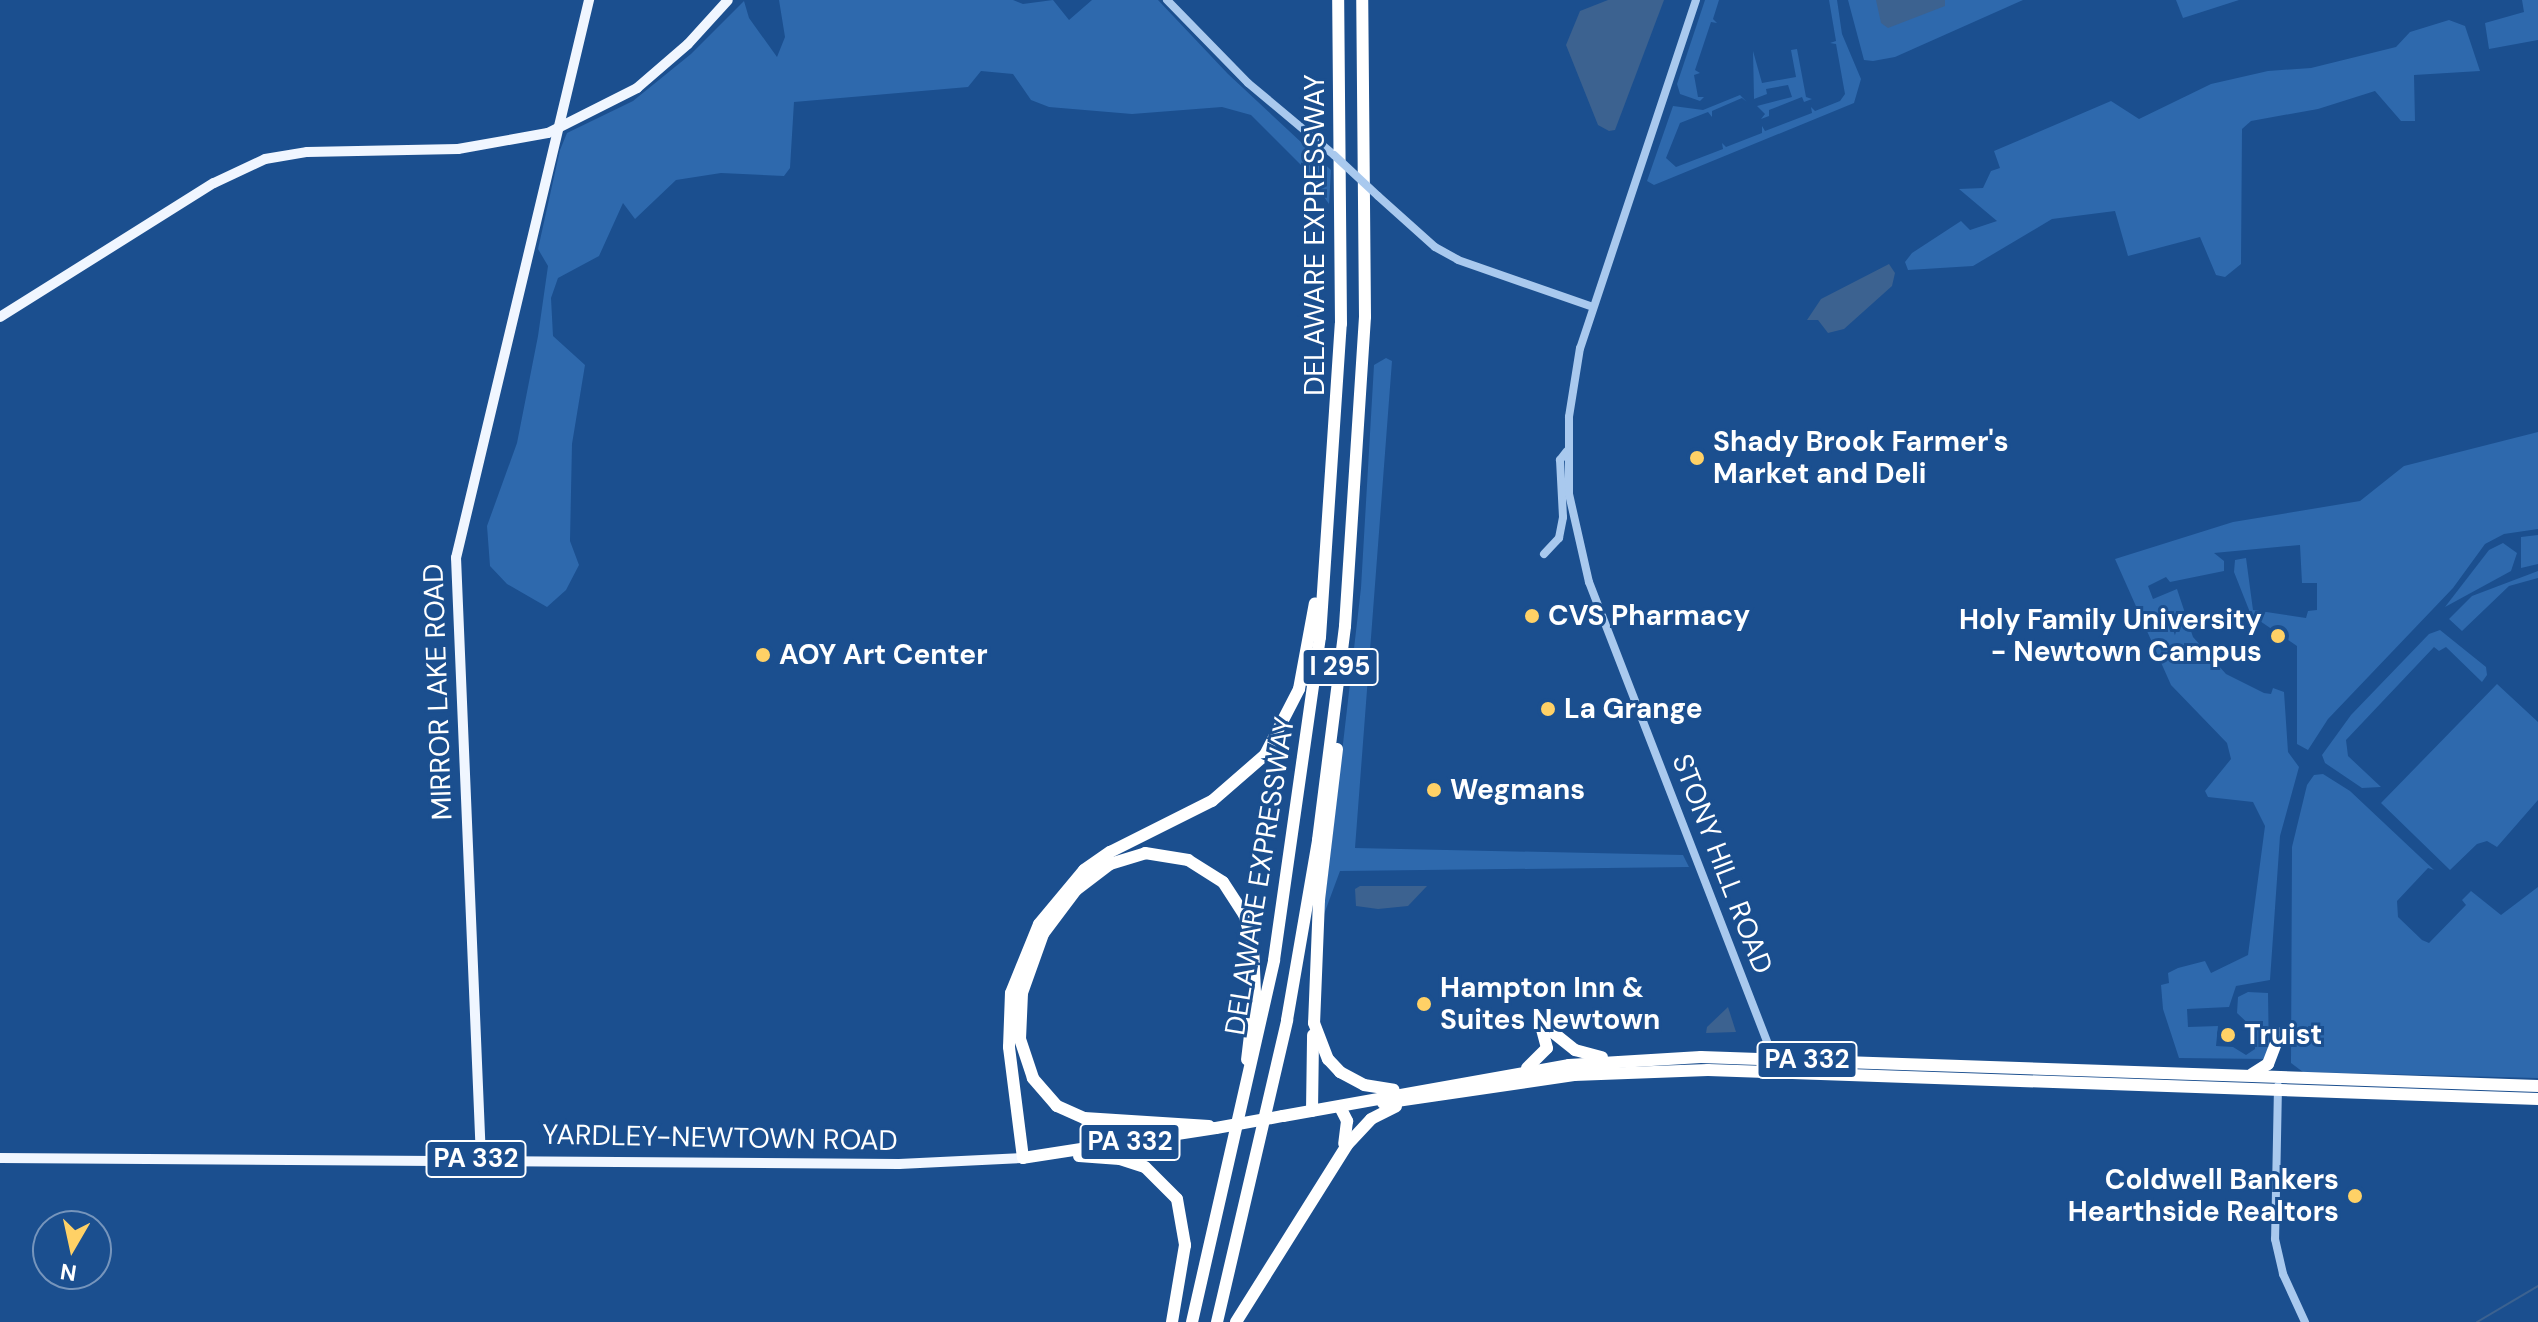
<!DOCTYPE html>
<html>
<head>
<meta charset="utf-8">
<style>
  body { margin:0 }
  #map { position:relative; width:2538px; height:1322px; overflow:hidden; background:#1b4f8f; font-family:"DM Sans",sans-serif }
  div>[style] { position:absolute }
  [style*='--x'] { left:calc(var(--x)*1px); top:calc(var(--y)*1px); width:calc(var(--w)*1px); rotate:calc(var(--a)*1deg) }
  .green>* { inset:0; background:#2e69ad }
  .water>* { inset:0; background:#3c6290 }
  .stream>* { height:2px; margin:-1px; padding:0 1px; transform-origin:1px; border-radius:1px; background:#3c6290 }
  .minor>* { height:8px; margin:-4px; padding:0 4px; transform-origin:4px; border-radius:4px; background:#a9c9ee }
  .major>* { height:10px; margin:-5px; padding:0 5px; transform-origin:5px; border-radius:5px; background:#f0f6ff }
  .highway>* { height:12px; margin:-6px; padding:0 6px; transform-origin:6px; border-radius:6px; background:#fff }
  .minor-bridge>* { height:8px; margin:-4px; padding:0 4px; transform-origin:4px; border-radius:4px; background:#a9c9ee }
  .highway-bridge>* { height:12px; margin:-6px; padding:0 6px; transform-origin:6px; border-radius:6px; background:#fff }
  .dots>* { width:22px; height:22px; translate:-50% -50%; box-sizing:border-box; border:4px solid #1b4f8f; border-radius:50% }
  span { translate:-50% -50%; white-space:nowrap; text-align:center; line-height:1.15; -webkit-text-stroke:6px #1b4f8f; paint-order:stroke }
  .shield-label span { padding:2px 6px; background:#1b4f8f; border:2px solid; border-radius:6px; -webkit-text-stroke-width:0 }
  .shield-label { font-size:26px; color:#fff; font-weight:700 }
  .street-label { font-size:28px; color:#fff }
  .poi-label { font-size:28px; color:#fff; font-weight:700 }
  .left { translate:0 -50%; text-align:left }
  .right { translate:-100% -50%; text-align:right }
  .north { position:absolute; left:32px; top:1210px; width:80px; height:80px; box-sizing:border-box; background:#1b4f8f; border:2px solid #7695bc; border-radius:50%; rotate:189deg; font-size:22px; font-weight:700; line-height:32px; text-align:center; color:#fff }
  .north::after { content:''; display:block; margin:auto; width:28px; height:36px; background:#ffd166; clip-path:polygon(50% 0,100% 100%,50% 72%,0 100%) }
</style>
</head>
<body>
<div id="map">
  <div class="green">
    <i style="clip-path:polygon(779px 0,1013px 0,1023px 4px,1053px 0,1069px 20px,1092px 0,1158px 0,1228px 74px,1331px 170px,1329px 204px,1302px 166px,1251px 115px,1222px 107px,1132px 114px,1049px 107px,1031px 100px,1013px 74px,981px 71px,968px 87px,794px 102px,790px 168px,784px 176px,721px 173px,676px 180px,635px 219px,623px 203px,599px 256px,558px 278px,551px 298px,553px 336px,585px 365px,572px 444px,570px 541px,579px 565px,566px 590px,547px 607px,507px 584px,490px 566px,487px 526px,517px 443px,538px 336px,548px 266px,538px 249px,560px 150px,567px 133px,633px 101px,691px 54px,744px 1px,749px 18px,777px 57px,785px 37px)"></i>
    <i style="clip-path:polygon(1705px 0,1719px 0,1713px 19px,1717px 23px,1711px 22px,1695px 70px,1700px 73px,1694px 75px,1698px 97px,1704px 97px,1700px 101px,1680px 94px,1677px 84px)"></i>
    <i style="clip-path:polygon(1829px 0,1837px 0,1842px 34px,1861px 79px,1854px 103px,1654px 185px,1647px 181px,1673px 106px,1703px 110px,1740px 95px,1747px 102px,1742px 98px,1712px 111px,1712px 117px,1708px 112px,1680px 123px,1666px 158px,1676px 167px,1723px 149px,1722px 143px,1726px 147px,1762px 133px,1762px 126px,1765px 131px,1812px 113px,1811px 107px,1815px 111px,1840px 101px,1845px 94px,1836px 44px,1830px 43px,1836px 41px)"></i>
    <i style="clip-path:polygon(1848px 0,2023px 0,1895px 57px,1873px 61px,1864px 60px)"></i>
    <i style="clip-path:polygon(2176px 0,2239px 0,2183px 18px)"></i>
    <i style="clip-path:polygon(2522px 0,2538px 0,2538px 40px,2489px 49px,2485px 23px,2524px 12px)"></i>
    <i style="clip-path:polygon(2449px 20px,2465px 26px,2480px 71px,2414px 75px,2415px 121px,2401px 121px,2375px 91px,2318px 109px,2251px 121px,2242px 129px,2241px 264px,2225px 277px,2216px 275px,2200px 237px,2128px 256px,2115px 211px,2052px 219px,1973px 266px,1908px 270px,1905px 262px,1912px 253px,1961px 221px,1970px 230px,1997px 221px,1959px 189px,1983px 188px,1991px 171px,2000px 168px,1994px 151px,2111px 101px,2139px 119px,2211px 84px,2268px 71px,2311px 68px,2396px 47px,2410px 32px)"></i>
    <i style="clip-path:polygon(1797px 49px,1806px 97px,1812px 99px,1804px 102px,1802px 97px,1769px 110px,1769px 116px,1761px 119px,1765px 114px,1757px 106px,1792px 97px,1788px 85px,1766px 89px,1767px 94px,1754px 99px,1753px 51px,1762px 83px,1796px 77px,1791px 50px)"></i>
    <i style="clip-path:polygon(1386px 358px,1392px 361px,1355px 848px,1683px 855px,1689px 867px,1340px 871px,1323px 917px,1361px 588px,1374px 365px)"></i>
    <i style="clip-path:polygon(2538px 432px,2538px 529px,2504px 534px,2485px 544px,2453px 588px,2328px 719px,2308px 750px,2297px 744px,2297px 646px,2251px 615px,2234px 572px,2235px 560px,2246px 558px,2253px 610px,2306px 618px,2308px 611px,2317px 610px,2317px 583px,2302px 583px,2300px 545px,2214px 553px,2224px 561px,2224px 571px,2170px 582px,2166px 577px,2148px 586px,2153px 599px,2177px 589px,2193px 637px,2226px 674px,2264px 693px,2271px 694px,2273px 688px,2284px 692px,2288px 752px,2299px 767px,2280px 836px,2270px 980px,2236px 986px,2229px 1007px,2187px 1009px,2188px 1027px,2218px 1026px,2216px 1046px,2233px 1047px,2246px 1055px,2255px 1049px,2255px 1030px,2237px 1013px,2238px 997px,2248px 992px,2268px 993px,2269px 1055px,2267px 1059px,2179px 1058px,2163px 1009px,2161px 985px,2169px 983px,2168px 973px,2178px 968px,2205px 961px,2211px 973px,2248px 955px,2265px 826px,2253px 802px,2208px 797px,2205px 791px,2231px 759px,2227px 743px,2171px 685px,2115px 559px,2233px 522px,2360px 501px,2404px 466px)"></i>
    <i style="clip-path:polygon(2538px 535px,2538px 564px,2521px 568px,2521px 537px)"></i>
    <i style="clip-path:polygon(2503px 543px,2517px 553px,2511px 571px,2445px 607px,2489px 550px)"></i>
    <i style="clip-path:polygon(2538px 571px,2538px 578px,2509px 586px,2462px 631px,2449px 619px,2472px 596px)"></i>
    <i style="clip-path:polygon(2440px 630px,2486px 667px,2487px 675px,2482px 682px,2446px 647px,2439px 651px,2434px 647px,2346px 740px,2348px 756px,2381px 787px,2362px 788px,2325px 763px,2322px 755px,2351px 715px,2429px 634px)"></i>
    <i style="clip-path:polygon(2497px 684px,2538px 722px,2538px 800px,2497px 847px,2487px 841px,2477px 844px,2450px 870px,2381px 803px)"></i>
    <i style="clip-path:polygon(2323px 774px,2350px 791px,2434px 870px,2428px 868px,2397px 901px,2398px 917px,2422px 940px,2429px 943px,2466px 905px,2462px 900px,2471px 891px,2501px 915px,2538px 887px,2538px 1078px,2303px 1072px,2291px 1063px,2292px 847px,2307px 785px,2314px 775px)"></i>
  </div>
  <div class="water">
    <i style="clip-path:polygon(1608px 0,1664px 0,1615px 130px,1609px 131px,1598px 125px,1566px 45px,1580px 11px)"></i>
    <i style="clip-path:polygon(1876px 0,1945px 0,1945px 6px,1888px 28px,1881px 23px)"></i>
    <i style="clip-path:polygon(1889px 264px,1895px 273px,1892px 286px,1844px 329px,1828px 333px,1818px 320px,1807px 320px,1821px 299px)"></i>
    <i style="clip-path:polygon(1360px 886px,1427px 886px,1408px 906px,1378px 909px,1356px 906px,1355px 889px)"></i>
    <i style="clip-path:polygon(1728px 1007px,1736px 1032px,1706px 1033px,1707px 1027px)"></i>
  </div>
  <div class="stream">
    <i style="--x:2477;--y:1322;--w:71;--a:-30.5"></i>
  </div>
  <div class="minor">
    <i style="--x:1167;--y:0;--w:116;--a:45.7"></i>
    <i style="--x:1248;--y:83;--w:112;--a:39.9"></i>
    <i style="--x:1696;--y:0;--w:367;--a:108.4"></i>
    <i style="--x:1580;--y:348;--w:70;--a:99.1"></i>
    <i style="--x:1569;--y:417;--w:77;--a:90"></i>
    <i style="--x:1569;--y:494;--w:90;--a:77.2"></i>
    <i style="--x:1589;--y:582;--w:515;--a:68.82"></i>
    <i style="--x:1378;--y:196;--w:76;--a:41.8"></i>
    <i style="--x:1435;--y:247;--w:26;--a:29"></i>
    <i style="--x:1458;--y:260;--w:143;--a:19.2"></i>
    <i style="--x:1544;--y:554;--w:22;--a:-47"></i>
    <i style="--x:1559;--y:538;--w:21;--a:-79"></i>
    <i style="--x:1563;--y:517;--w:57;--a:-93"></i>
    <i style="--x:1560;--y:460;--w:11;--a:-52"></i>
    <i style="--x:2278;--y:1086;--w:153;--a:91.1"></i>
    <i style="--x:2275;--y:1239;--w:36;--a:77"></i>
    <i style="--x:2283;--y:1274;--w:53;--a:65.4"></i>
  </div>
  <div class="major">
    <i style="--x:0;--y:317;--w:252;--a:-32.1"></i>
    <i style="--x:214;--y:183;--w:56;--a:-25.2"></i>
    <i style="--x:265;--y:159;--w:43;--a:-9.5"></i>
    <i style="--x:307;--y:152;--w:151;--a:-1.1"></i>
    <i style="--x:458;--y:149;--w:91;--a:-10.1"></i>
    <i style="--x:548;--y:133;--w:100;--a:-26.8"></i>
    <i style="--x:637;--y:88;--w:67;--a:-40.8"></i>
    <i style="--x:688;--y:44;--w:59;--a:-47.7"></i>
    <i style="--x:0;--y:1158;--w:899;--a:0.38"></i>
    <i style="--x:899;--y:1164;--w:124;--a:-2.8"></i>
    <i style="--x:481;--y:1159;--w:602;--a:-92.38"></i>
    <i style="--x:456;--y:558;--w:574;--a:-76.59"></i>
  </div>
  <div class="highway">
    <i style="--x:1337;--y:749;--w:152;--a:96.8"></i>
    <i style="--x:1319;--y:900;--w:123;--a:92.3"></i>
    <i style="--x:1314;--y:1023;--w:39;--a:69"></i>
    <i style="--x:1328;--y:1059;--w:18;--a:47"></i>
    <i style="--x:1340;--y:1072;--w:27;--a:28"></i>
    <i style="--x:1364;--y:1085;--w:30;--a:9"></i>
    <i style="--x:1540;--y:1022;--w:45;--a:38.7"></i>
    <i style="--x:1575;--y:1050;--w:28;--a:15"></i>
    <i style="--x:1527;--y:1068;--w:28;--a:-45"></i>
    <i style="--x:1547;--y:1048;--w:27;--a:-105"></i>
    <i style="--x:2252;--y:1074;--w:19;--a:-32"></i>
    <i style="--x:2268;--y:1064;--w:33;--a:-69"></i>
    <i style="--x:1383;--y:1103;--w:193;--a:-8.3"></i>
    <i style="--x:1574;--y:1075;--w:134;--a:-2.1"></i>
    <i style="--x:1708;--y:1070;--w:831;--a:2"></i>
    <i style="--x:1340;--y:1107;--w:16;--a:63"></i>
    <i style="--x:1347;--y:1121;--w:23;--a:97"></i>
    <i style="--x:1312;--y:1111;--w:76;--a:-89.2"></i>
    <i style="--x:1283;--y:1116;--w:291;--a:-10.1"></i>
    <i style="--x:1569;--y:1065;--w:132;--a:-3.5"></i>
    <i style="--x:1701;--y:1057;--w:838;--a:1.98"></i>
    <i style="--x:1209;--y:1126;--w:125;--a:-176.3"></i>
    <i style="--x:1084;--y:1118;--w:30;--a:-156"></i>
    <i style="--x:1057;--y:1106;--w:37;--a:-131"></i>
    <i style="--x:1033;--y:1078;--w:41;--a:-108.4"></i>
    <i style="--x:1020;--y:1039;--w:46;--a:-87.5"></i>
    <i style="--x:1022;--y:993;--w:63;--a:-70.4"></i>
    <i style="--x:1043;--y:934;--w:55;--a:-53.1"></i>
    <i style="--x:1076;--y:890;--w:43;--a:-37.4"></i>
    <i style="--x:1110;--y:864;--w:37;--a:-17"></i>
    <i style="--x:1145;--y:853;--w:44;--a:9.2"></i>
    <i style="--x:1188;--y:860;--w:41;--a:32.2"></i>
    <i style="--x:1223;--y:882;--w:38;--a:57"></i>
    <i style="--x:1244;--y:914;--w:32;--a:74"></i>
    <i style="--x:1253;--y:945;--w:48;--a:87.6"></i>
    <i style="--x:1255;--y:993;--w:67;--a:96.8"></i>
    <i style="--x:1216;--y:1128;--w:195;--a:171.2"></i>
    <i style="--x:1023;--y:1158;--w:112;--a:-97.2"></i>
    <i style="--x:1009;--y:1047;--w:54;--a:-87.9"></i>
    <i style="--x:1011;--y:993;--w:74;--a:-67.9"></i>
    <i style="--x:1039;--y:924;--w:70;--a:-50.2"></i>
    <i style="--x:1084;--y:870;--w:32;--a:-35"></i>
    <i style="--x:1110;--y:852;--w:114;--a:-26.6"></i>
    <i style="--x:1212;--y:801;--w:70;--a:-41"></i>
    <i style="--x:1265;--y:755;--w:74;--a:-62.7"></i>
    <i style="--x:1299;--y:689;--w:87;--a:-79.5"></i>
    <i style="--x:1079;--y:1156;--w:41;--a:4.2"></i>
    <i style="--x:1120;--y:1159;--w:26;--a:18"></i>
    <i style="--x:1145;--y:1167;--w:45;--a:45"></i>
    <i style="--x:1177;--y:1199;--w:47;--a:80.1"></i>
    <i style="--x:1185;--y:1245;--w:78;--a:99.6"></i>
    <i style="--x:1192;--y:1322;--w:371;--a:-77.2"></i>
    <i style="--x:1274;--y:960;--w:326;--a:-81.9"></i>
    <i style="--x:1320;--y:637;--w:314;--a:-86.2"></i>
    <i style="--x:1341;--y:324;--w:324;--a:-90.5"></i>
    <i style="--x:1217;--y:1322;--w:310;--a:-76.9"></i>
    <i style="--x:1287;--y:1020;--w:183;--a:-80.2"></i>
    <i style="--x:1318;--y:840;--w:216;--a:-82.8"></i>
    <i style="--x:1345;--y:626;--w:310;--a:-86.3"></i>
    <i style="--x:1365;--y:317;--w:317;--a:-90.5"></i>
    <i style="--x:1236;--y:1322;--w:209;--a:-57.9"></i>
    <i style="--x:1347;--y:1145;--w:35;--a:-47"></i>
    <i style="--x:1371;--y:1119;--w:28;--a:-27"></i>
  </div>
  <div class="minor-bridge">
    <i style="--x:1334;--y:155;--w:60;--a:43"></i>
  </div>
  <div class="highway-bridge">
    <i style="--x:1216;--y:1128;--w:68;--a:-10.2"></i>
  </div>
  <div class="dots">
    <i style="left:1697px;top:458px;background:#ffd166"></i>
    <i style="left:1532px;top:616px;background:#ffd166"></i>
    <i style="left:2278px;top:636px;background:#ffd166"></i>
    <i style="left:763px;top:655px;background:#ffd166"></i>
    <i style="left:1548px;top:709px;background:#ffd166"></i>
    <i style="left:1434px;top:790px;background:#ffd166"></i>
    <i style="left:1424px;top:1004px;background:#ffd166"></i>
    <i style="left:2228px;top:1035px;background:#ffd166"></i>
    <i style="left:2355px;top:1196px;background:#ffd166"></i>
  </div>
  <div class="shield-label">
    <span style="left:1340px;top:667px">I 295</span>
    <span style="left:1807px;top:1060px">PA 332</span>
    <span style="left:1130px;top:1142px">PA 332</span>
    <span style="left:476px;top:1159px">PA 332</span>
  </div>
  <div class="street-label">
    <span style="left:1315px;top:235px;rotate:-90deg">DELAWARE EXPRESSWAY</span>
    <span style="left:438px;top:692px;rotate:-92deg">MIRROR LAKE ROAD</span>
    <span style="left:1722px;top:864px;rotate:69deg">STONY HILL ROAD</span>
    <span style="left:1260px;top:876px;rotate:-81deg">DELAWARE EXPRESSWAY</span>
    <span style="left:720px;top:1138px;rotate:1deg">YARDLEY-NEWTOWN ROAD</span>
  </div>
  <div class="poi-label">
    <span class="left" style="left:1713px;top:458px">Shady Brook Farmer's<br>Market and Deli</span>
    <span class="left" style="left:1548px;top:616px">CVS Pharmacy</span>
    <span class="right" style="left:2262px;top:636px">Holy Family University<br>- Newtown Campus</span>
    <span class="left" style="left:779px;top:655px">AOY Art Center</span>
    <span class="left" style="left:1564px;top:709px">La Grange</span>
    <span class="left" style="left:1450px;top:790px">Wegmans</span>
    <span class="left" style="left:1440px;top:1004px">Hampton Inn &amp;<br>Suites Newtown</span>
    <span class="left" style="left:2244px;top:1035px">Truist</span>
    <span class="right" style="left:2339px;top:1196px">Coldwell Bankers<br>Hearthside Realtors</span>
  </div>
  <div class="north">N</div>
</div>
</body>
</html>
